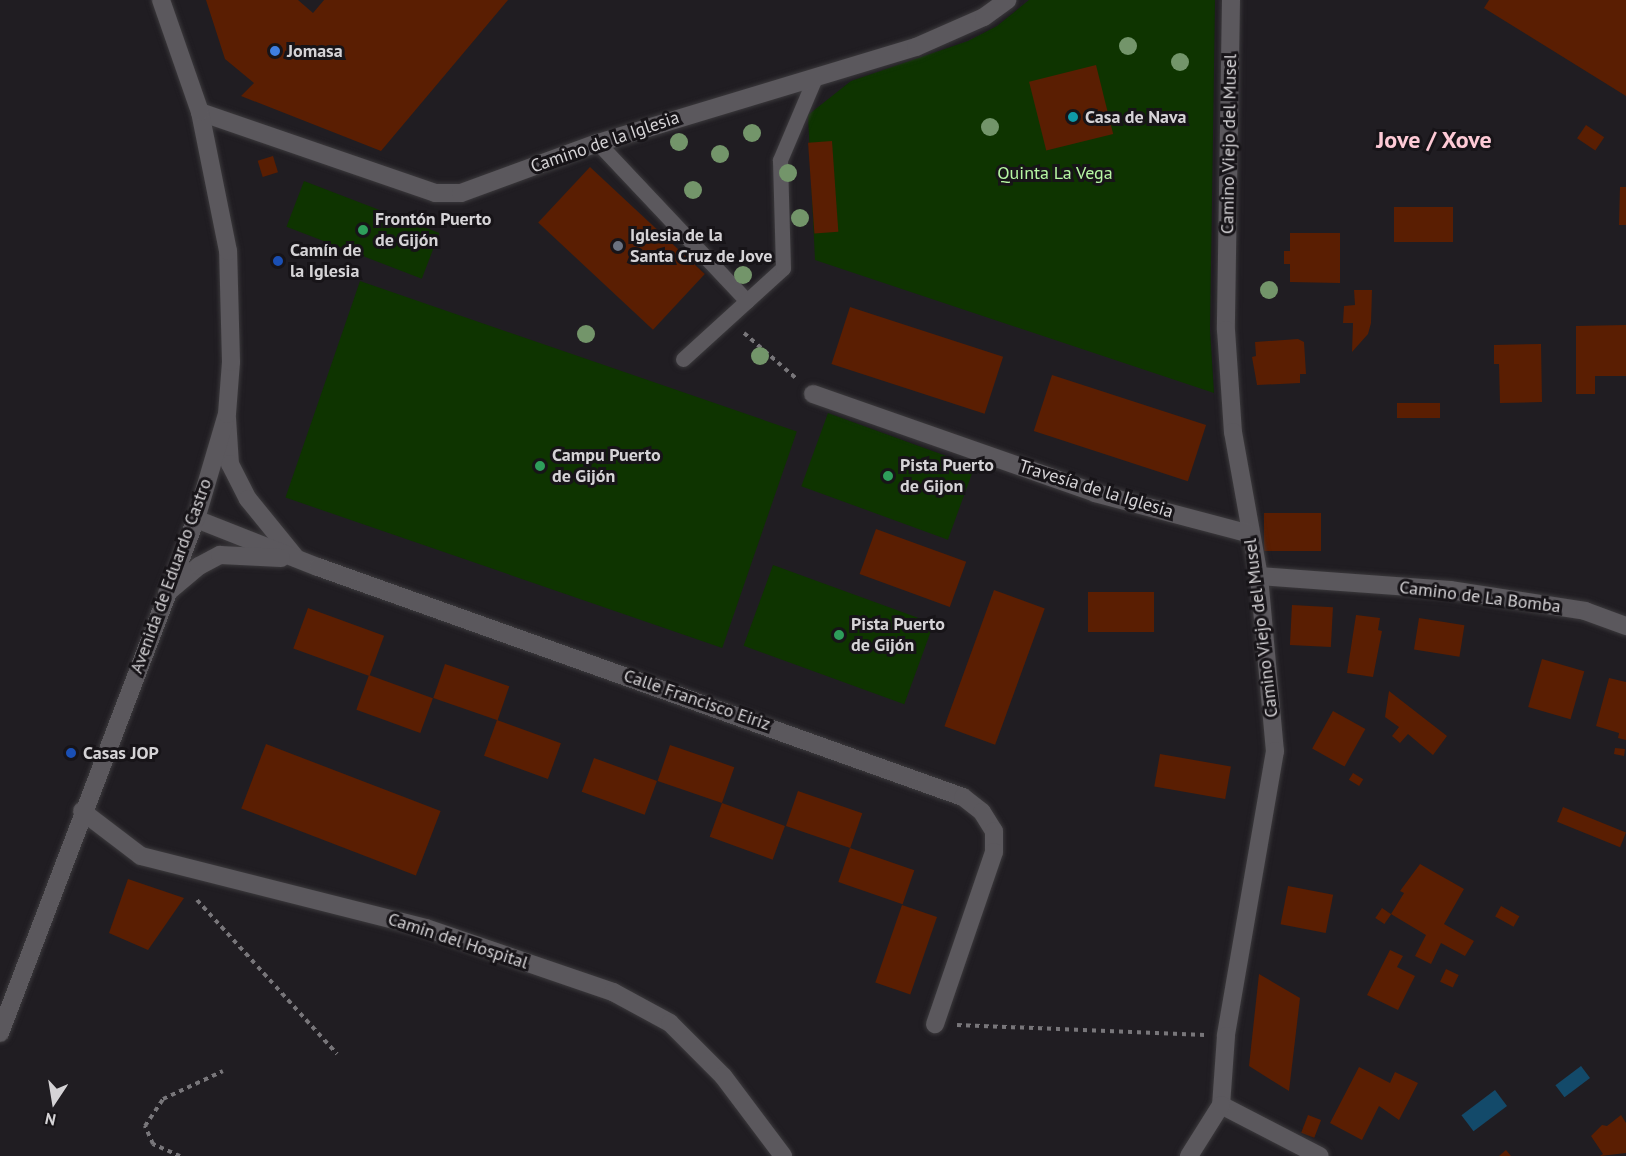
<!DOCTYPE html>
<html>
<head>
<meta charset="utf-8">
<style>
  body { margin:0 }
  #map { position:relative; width:1626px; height:1156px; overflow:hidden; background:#201d22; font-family:"PT Sans",sans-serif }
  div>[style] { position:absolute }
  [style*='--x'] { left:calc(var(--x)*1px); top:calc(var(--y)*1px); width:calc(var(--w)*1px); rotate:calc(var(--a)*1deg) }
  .green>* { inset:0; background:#0e3400; transform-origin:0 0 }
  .water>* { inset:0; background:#134a6a; transform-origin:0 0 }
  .building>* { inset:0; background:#5a1e02; transform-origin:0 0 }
  .path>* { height:4px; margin-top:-2px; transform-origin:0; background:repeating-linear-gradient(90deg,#78767a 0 4.5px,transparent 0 9px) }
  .roads { filter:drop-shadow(0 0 2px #3b393c) drop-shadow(0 0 2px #3b393c) }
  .service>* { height:15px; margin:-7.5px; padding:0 7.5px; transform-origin:7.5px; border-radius:7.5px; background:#5b585d }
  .minor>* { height:18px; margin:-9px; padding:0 9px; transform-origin:9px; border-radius:9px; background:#5b585d }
  .tertiary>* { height:18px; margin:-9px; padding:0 9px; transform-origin:9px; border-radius:9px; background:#5b585d }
  .trees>* { width:18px; height:18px; margin:-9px; border-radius:50%; background:#73956a }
  .dots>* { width:16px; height:16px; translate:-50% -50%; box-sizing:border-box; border:3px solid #171418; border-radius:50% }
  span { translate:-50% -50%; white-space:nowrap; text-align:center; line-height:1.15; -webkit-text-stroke:6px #171418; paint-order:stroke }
  .poi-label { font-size:18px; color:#d5d3d6; font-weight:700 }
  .left { translate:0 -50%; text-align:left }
  .street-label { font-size:18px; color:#d5d3d6 }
  .park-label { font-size:18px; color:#b7f7a4 }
  .district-label { font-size:24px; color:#fecad6; font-weight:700 }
  .north { position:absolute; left:24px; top:1072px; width:60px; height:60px; -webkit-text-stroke:4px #171418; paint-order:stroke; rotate:192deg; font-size:16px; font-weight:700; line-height:24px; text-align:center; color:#d5d3d6 }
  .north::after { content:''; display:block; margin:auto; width:21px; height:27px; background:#d5d3d6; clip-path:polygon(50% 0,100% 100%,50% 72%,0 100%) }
</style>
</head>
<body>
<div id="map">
  <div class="green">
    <i style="clip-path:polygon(1029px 0,1215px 0,1210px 330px,1214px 393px,815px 260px,808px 115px,851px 81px,968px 41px,997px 26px)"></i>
    <i style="left:304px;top:181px;width:145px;height:49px;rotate:21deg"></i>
    <i style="left:360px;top:281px;width:462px;height:229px;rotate:19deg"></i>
    <i style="left:828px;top:413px;width:156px;height:78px;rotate:20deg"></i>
    <i style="left:773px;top:565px;width:171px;height:86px;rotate:20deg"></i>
  </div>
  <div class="water">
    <i style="left:1581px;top:1066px;width:15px;height:32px;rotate:53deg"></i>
    <i style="left:1495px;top:1090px;width:20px;height:42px;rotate:53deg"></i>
  </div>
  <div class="building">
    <i style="clip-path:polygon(206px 0,298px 0,313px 13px,324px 0,508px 0,381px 151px,241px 96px,254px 83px,225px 59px)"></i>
    <i style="clip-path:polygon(1489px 0,1626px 0,1626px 96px,1484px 8px)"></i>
    <i style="left:1096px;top:65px;width:71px;height:69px;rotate:76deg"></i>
    <i style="left:1586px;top:125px;width:22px;height:16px;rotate:34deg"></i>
    <i style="left:832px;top:141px;width:91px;height:24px;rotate:86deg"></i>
    <i style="left:273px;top:156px;width:17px;height:16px;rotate:73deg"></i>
    <i style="left:590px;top:167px;width:157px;height:76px;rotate:43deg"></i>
    <i style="clip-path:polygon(1620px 187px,1626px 187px,1626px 225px,1619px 225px)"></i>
    <i style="left:1394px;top:207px;width:59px;height:35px"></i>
    <i style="clip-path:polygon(1290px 233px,1340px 233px,1340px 283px,1290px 282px,1290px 264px,1284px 264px,1284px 251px,1290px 251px)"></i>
    <i style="clip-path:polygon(1354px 290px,1372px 290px,1371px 323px,1368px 334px,1352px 352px,1353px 323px,1343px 323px,1344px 306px,1355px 305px)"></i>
    <i style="left:850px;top:307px;width:161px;height:60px;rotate:18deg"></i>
    <i style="clip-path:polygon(1626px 325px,1626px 376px,1595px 376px,1595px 394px,1576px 394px,1576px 326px)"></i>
    <i style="clip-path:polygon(1298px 339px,1304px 342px,1306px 374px,1300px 374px,1300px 383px,1257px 385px,1252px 357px,1256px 356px,1255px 342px)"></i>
    <i style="clip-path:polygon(1541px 344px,1542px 402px,1500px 403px,1499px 364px,1494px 364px,1494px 345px)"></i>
    <i style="left:1052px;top:375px;width:162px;height:59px;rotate:18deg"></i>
    <i style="left:1397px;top:403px;width:43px;height:15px"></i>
    <i style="left:1321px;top:513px;width:38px;height:57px;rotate:90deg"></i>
    <i style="left:876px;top:529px;width:96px;height:48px;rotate:20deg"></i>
    <i style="left:994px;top:590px;width:54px;height:145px;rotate:20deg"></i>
    <i style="left:1088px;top:592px;width:66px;height:40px"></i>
    <i style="left:1292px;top:605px;width:41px;height:40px;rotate:3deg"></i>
    <i style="left:308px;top:608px;width:81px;height:43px;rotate:20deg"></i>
    <i style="clip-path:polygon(1356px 615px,1380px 618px,1378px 630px,1382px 631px,1373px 677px,1347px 673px)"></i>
    <i style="left:1419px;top:618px;width:46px;height:32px;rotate:9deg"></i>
    <i style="left:1542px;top:659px;width:44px;height:50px;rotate:16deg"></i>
    <i style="left:445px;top:664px;width:68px;height:36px;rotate:19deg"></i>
    <i style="left:369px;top:675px;width:68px;height:37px;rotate:20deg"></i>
    <i style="clip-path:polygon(1609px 678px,1626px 682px,1626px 740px,1618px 738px,1619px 733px,1596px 726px)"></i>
    <i style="clip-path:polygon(1389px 691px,1447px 736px,1433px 755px,1408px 734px,1400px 743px,1392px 736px,1399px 727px,1385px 717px)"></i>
    <i style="left:1333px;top:711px;width:37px;height:43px;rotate:29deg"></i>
    <i style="left:497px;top:720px;width:68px;height:38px;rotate:20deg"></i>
    <i style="left:266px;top:744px;width:187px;height:69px;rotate:21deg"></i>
    <i style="left:670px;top:745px;width:68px;height:38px;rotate:19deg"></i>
    <i style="clip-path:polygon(1615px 748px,1625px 749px,1624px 756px,1614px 754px)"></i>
    <i style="left:1160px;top:754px;width:72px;height:33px;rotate:10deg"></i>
    <i style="left:594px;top:758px;width:67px;height:36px;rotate:20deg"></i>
    <i style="left:1353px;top:773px;width:12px;height:8px;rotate:31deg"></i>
    <i style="left:798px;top:791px;width:68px;height:37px;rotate:19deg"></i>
    <i style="left:722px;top:803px;width:67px;height:36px;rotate:20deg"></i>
    <i style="left:1563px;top:807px;width:68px;height:16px;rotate:22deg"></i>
    <i style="left:850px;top:848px;width:68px;height:36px;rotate:19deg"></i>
    <i style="clip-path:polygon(1420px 864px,1464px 889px,1444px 924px,1474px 941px,1465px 956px,1441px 943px,1431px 964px,1415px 956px,1426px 935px,1391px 914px,1404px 893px,1400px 891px)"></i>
    <i style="clip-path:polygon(128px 879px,184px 898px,148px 950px,109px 933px)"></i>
    <i style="left:1288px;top:886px;width:46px;height:39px;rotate:11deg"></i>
    <i style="left:902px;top:905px;width:37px;height:82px;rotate:19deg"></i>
    <i style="left:1501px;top:906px;width:21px;height:12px;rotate:29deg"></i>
    <i style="left:1382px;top:908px;width:11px;height:12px;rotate:34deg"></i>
    <i style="clip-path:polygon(1390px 950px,1403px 956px,1397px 967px,1415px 976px,1398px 1010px,1367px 995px)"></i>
    <i style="left:1446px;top:969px;width:14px;height:14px;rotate:25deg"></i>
    <i style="clip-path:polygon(1259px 974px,1300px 998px,1289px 1091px,1249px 1066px)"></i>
    <i style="clip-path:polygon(1359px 1067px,1390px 1083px,1395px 1072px,1418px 1083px,1399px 1120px,1379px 1106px,1362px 1140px,1330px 1123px)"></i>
    <i style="left:1308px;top:1115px;width:14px;height:19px;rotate:21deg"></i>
    <i style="clip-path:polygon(1621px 1115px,1626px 1123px,1626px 1153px,1600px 1156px,1603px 1154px,1591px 1136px,1602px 1125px,1607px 1126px)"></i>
    <i style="clip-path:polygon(1506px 1150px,1511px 1156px,1499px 1156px)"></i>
  </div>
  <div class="path">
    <i style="--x:744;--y:333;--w:70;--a:41"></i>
    <i style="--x:197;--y:900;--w:208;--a:47.7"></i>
    <i style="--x:957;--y:1025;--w:248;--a:2.3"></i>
    <i style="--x:180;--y:1156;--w:30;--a:-156"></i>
    <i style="--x:153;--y:1144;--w:20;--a:-114"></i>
    <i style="--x:145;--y:1126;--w:32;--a:-56"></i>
    <i style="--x:163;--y:1099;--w:66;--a:-25"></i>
  </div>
  <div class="roads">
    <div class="service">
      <i style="--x:598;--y:143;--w:217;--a:46.7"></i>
      <i style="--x:683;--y:359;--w:135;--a:-42.3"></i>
      <i style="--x:783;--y:268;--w:108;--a:-91.6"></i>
      <i style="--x:780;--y:160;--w:87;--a:-67"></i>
    </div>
    <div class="minor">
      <i style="--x:1231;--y:0;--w:330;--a:90.9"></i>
      <i style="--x:1226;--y:330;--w:102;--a:86.1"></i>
      <i style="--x:1233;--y:432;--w:146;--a:79.8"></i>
      <i style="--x:1259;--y:576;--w:176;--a:84.8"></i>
      <i style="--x:1275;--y:751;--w:289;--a:99.8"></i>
      <i style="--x:1226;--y:1036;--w:69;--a:94.1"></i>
      <i style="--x:1221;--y:1105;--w:111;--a:27.3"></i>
      <i style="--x:200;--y:112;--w:249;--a:19"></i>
      <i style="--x:435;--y:193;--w:26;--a:0"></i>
      <i style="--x:461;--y:193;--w:146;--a:-20.1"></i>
      <i style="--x:598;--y:143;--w:332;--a:-16.8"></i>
      <i style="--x:916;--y:47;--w:74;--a:-23.8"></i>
      <i style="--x:984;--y:17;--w:29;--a:-36"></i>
      <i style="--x:813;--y:394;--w:299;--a:19.3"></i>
      <i style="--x:1095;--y:493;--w:160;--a:14.8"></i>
      <i style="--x:227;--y:418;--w:46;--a:86.3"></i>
      <i style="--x:230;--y:464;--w:39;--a:63"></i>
      <i style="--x:248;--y:499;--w:76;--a:50.9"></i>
      <i style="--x:196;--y:519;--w:131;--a:21.5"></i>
      <i style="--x:318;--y:567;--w:685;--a:19.63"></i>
      <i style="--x:963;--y:797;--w:24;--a:38"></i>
      <i style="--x:982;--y:812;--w:22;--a:58"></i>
      <i style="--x:994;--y:831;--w:21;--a:90"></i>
      <i style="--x:994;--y:852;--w:182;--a:108.9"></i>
      <i style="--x:1259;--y:576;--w:192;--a:4.2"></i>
      <i style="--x:1450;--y:590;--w:137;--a:8.8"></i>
      <i style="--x:1585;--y:611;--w:44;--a:20.1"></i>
      <i style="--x:167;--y:593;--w:42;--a:-40.2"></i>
      <i style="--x:199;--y:566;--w:24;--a:-28"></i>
      <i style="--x:220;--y:555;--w:61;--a:2.8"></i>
      <i style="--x:82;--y:811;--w:74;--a:37.3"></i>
      <i style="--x:141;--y:856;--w:294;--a:14.2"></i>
      <i style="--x:426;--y:928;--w:198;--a:18.9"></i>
      <i style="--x:613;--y:992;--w:65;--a:28.5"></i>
      <i style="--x:670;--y:1023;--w:75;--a:45"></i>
      <i style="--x:723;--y:1076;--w:100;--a:53.1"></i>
      <i style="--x:1189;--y:1156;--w:60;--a:-57.9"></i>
    </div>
    <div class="tertiary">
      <i style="--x:0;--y:1033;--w:550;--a:-69.13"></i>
      <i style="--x:196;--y:519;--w:109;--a:-73.6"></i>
      <i style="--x:227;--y:414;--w:52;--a:-85.6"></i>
      <i style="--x:231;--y:362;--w:111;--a:-91.5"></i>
      <i style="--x:228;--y:251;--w:142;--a:-101.4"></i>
      <i style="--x:200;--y:112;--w:119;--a:-109.2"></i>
    </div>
  </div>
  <div class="trees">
    <i style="left:1128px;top:46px"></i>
    <i style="left:1180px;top:62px"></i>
    <i style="left:990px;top:127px"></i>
    <i style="left:752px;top:133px"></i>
    <i style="left:679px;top:142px"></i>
    <i style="left:720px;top:154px"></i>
    <i style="left:788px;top:173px"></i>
    <i style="left:693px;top:190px"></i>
    <i style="left:800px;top:218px"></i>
    <i style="left:743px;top:275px"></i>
    <i style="left:1269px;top:290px"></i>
    <i style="left:586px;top:334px"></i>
    <i style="left:760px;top:356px"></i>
  </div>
  <div class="dots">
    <i style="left:275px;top:51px;background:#3f7fe0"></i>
    <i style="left:1073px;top:117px;background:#0f9aa8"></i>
    <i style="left:363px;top:230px;background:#2e9e5b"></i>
    <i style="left:618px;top:246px;background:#6b7280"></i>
    <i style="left:278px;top:261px;background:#1a4fb4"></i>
    <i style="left:540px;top:466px;background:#2e9e5b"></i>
    <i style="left:888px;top:476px;background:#2e9e5b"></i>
    <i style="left:839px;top:635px;background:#2e9e5b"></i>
    <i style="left:71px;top:753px;background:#1a4fb4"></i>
  </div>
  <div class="poi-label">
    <span class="left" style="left:287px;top:51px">Jomasa</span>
    <span class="left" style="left:1085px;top:117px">Casa de Nava</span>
    <span class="left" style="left:375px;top:230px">Frontón Puerto<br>de Gijón</span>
    <span class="left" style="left:630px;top:246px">Iglesia de la<br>Santa Cruz de Jove</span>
    <span class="left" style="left:290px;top:261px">Camín de<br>la Iglesia</span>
    <span class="left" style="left:552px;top:466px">Campu Puerto<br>de Gijón</span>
    <span class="left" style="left:900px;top:476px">Pista Puerto<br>de Gijon</span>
    <span class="left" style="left:851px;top:635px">Pista Puerto<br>de Gijón</span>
    <span class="left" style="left:83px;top:753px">Casas JOP</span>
  </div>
  <div class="street-label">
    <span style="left:605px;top:142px;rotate:-19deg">Camino de la Iglesia</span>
    <span style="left:1229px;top:144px;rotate:-89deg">Camino Viejo del Musel</span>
    <span style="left:1096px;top:489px;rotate:17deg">Travesía de la Iglesia</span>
    <span style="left:171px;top:576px;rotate:-70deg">Avenida de Eduardo Castro</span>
    <span style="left:1480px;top:597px;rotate:7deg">Camino de La Bomba</span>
    <span style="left:1261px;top:628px;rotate:-97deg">Camino Viejo del Musel</span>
    <span style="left:697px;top:700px;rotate:19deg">Calle Francisco Eiriz</span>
    <span style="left:458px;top:941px;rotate:18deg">Camin del Hospital</span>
  </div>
  <div class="park-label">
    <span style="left:1055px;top:173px">Quinta La Vega</span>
  </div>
  <div class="district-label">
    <span style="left:1434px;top:140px">Jove / Xove</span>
  </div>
  <div class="north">N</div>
</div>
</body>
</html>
